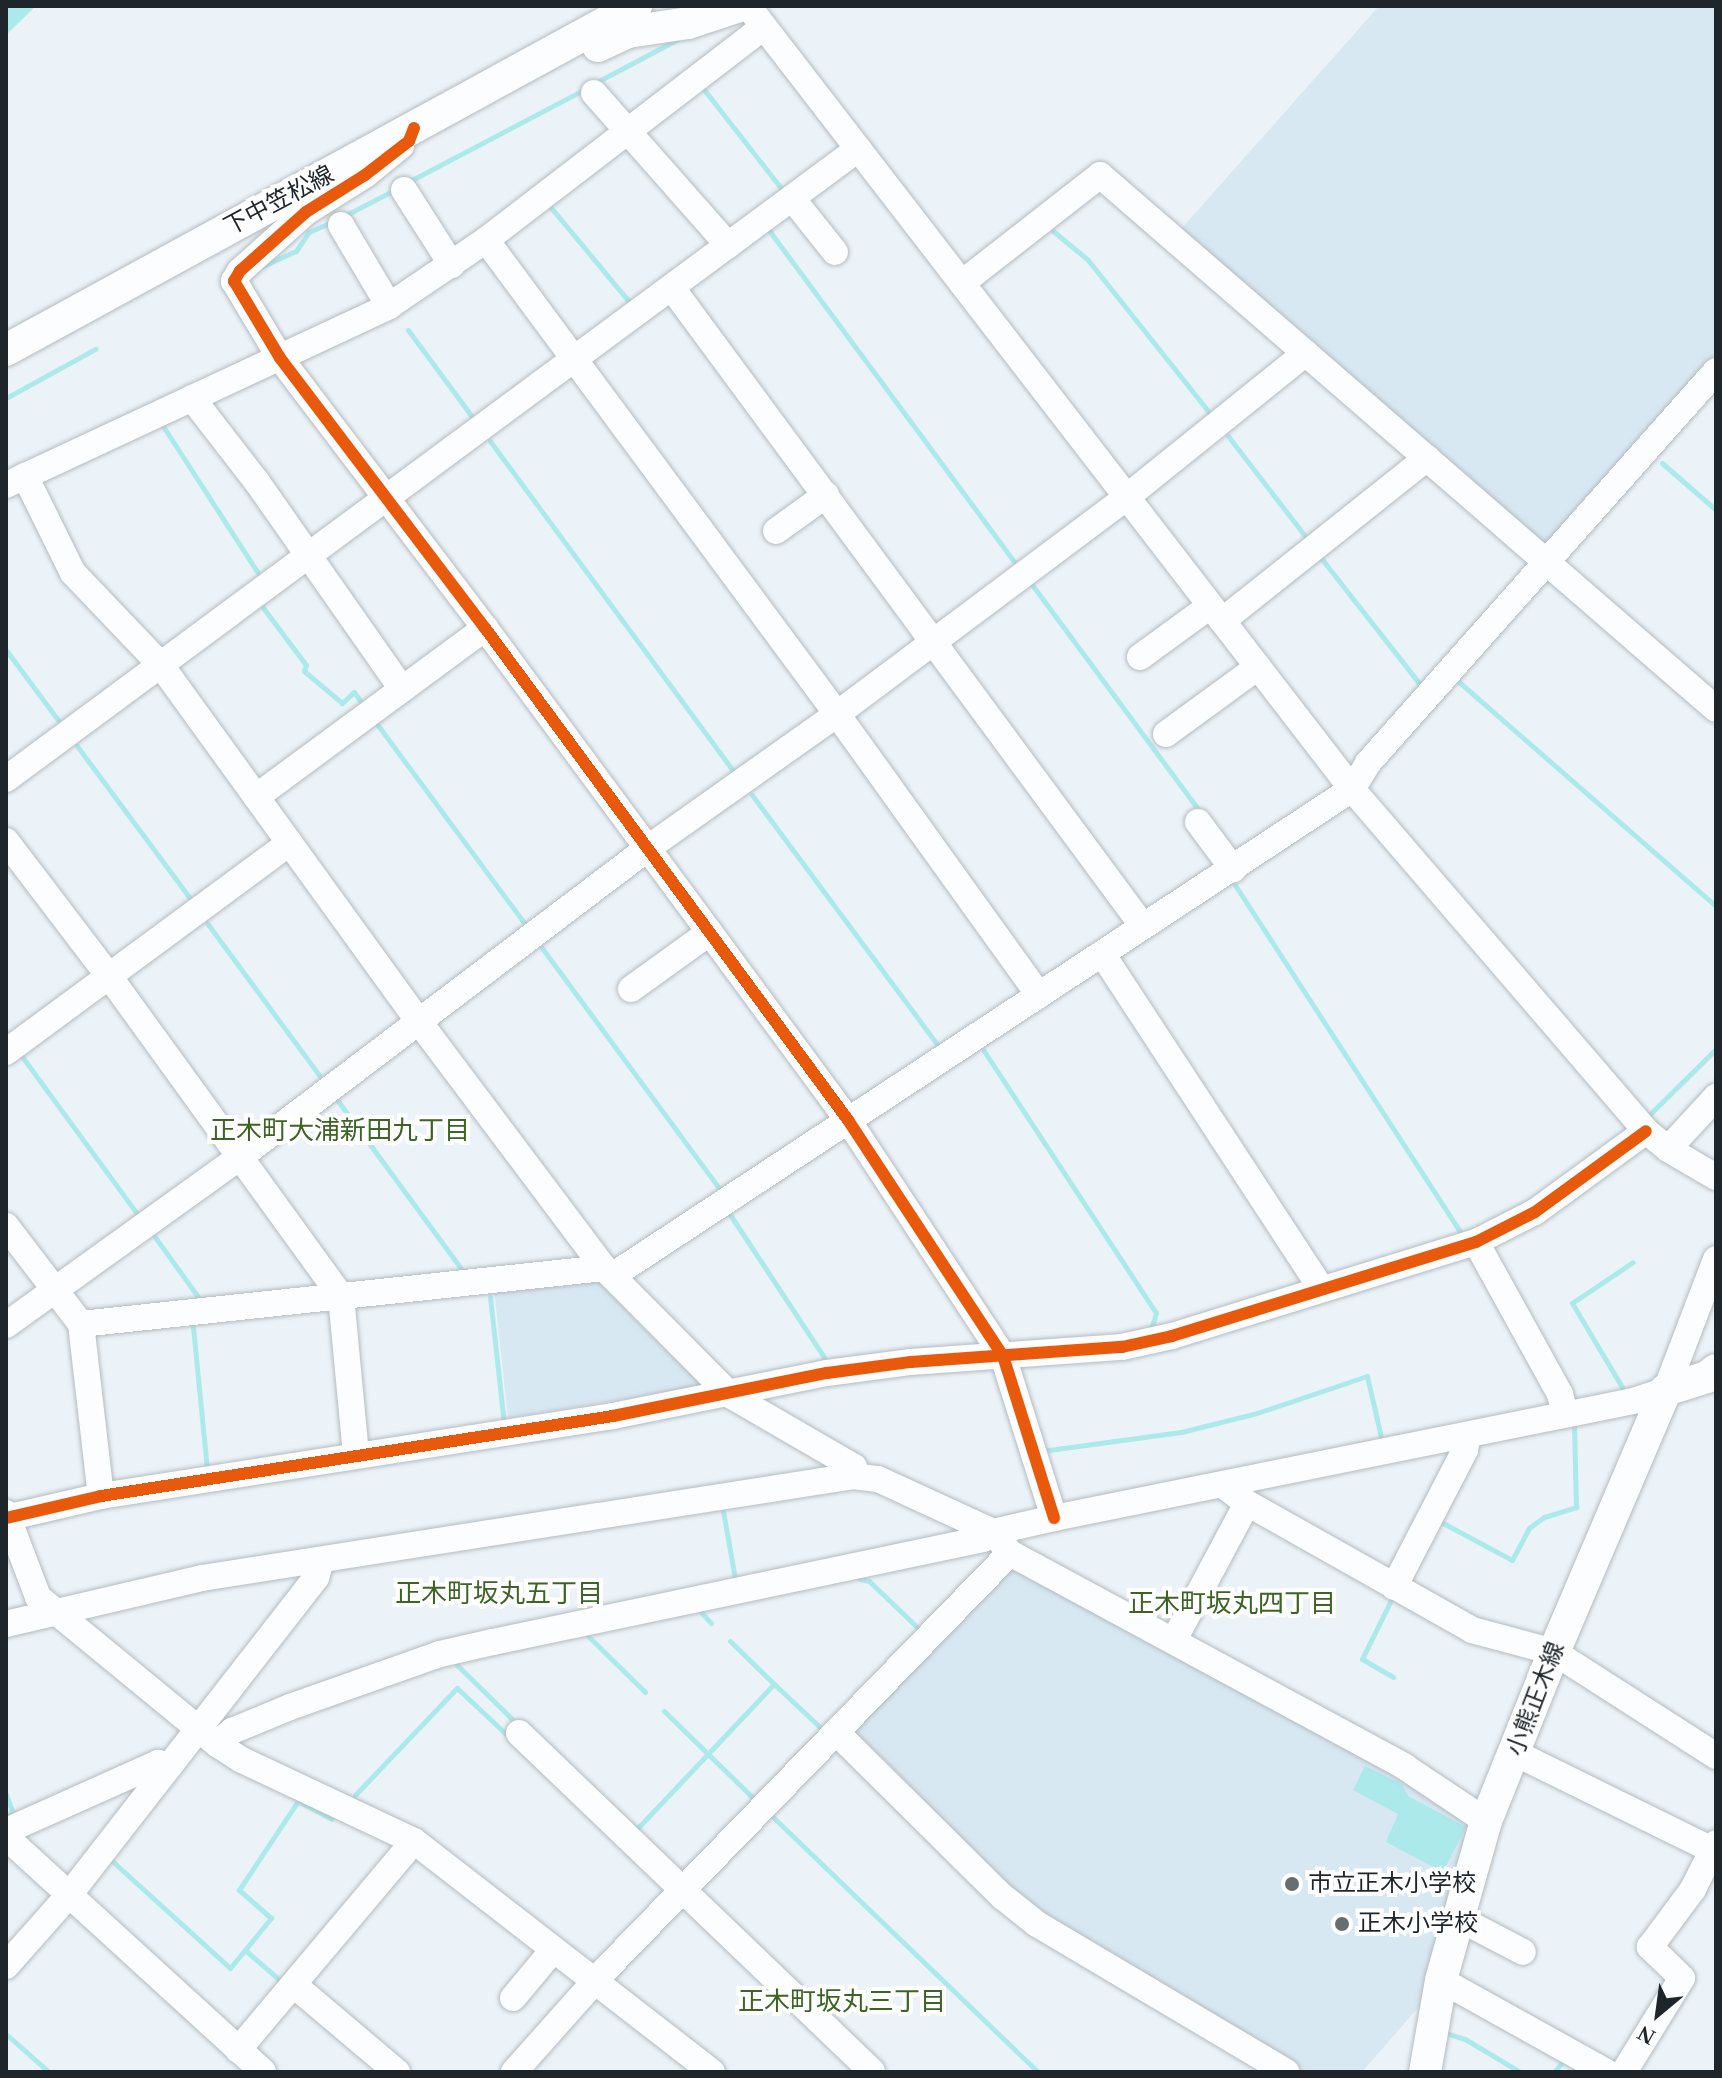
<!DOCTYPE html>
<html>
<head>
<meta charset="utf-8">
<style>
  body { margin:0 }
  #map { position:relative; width:1722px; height:2078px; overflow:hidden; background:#ecf3f8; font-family:"Times New Roman","Noto Sans JP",serif }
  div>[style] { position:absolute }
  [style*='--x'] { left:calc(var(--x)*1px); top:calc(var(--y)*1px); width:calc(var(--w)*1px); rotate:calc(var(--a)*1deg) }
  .built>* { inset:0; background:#d8e8f2 }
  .water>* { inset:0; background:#ace9eb }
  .stream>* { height:5px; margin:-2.5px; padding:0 2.5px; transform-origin:2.5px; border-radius:2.5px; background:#ace9eb }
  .roads { filter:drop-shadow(0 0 2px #b4bbc0) drop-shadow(0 0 2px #b4bbc0) }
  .minor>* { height:26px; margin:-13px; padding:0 13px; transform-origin:13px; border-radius:13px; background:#fcfdfe }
  .major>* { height:32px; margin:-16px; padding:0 16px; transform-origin:16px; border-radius:16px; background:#fcfdfe }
  .cycleway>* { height:12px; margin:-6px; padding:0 6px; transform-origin:6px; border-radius:6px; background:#e8590c }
  .dots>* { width:22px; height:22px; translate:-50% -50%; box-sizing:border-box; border:4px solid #fff; border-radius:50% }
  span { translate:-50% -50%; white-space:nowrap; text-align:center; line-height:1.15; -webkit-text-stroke:8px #fff; paint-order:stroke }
  .street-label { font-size:24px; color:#1e262c }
  .poi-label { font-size:24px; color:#1e262c }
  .left { translate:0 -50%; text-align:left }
  .neighbourhood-label { font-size:26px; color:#3d6325 }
  .frame { position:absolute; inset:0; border:8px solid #1e262c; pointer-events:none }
  .north { position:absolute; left:1618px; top:1974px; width:80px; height:80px; -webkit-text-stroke:6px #fff; paint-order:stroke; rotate:209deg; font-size:22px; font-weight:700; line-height:32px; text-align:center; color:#1e262c }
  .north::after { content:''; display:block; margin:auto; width:28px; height:36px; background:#1e262c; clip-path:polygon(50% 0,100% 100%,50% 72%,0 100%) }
</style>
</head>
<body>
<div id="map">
  <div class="built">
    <i style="clip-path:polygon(1379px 6px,1716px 6px,1716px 364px,1547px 554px,1181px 229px)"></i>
    <i style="clip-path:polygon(599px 1278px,703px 1386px,508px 1418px,494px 1290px)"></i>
    <i style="clip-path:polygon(1015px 1562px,1348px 1744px,1472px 1824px,1423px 2002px,1363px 2071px,1301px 2072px,1036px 1914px,848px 1733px)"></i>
  </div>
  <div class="water">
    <i style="clip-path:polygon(6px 6px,36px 6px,6px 35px)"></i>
    <i style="clip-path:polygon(1365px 1766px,1402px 1784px,1408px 1796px,1466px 1827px,1443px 1872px,1386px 1842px,1398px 1814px,1353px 1790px)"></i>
  </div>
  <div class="stream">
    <i style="--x:595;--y:83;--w:94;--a:-27.9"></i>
    <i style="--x:702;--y:87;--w:133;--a:52"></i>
    <i style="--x:408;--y:182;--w:202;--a:-27.7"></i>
    <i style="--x:548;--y:204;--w:131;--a:50.3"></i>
    <i style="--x:344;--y:216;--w:59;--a:-27.4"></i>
    <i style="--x:768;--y:229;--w:413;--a:53.5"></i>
    <i style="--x:1053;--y:231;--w:45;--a:39.6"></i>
    <i style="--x:1088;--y:260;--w:199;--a:51.5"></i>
    <i style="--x:261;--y:267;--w:38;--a:-25"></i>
    <i style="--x:296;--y:251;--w:23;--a:-56"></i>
    <i style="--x:309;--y:232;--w:24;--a:-24"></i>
    <i style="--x:408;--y:330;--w:106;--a:53.5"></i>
    <i style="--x:6;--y:398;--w:102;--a:-28.8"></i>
    <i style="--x:161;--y:423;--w:186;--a:57.1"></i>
    <i style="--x:1228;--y:436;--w:131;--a:52.4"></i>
    <i style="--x:490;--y:441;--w:409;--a:53.6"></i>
    <i style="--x:1662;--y:463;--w:72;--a:41"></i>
    <i style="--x:1321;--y:558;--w:165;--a:51.9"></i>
    <i style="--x:1033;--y:586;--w:284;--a:53.5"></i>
    <i style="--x:261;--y:605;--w:75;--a:53.1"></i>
    <i style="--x:306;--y:665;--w:6;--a:108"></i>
    <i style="--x:304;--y:671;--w:50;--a:40.1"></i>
    <i style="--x:342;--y:703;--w:16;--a:-43"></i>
    <i style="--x:354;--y:692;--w:19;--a:55"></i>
    <i style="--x:6;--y:650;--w:87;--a:53.4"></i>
    <i style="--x:1459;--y:682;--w:341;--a:41.1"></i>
    <i style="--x:374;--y:720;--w:252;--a:53.5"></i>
    <i style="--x:77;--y:746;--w:188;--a:53.4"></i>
    <i style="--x:752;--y:795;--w:315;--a:53.4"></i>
    <i style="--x:1235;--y:885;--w:416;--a:57"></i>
    <i style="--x:207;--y:923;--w:189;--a:53.6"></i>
    <i style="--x:542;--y:948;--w:303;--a:53.6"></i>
    <i style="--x:18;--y:1051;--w:200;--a:53.8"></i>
    <i style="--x:984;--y:1051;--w:313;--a:56.7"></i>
    <i style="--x:1156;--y:1313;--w:14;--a:107"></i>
    <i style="--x:1152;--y:1326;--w:7;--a:56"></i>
    <i style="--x:338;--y:1101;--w:215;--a:53.7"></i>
    <i style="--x:1647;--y:1117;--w:97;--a:-44.6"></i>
    <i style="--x:727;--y:1210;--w:176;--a:56.6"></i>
    <i style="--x:824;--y:1357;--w:9;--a:84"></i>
    <i style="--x:155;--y:1237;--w:79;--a:54.3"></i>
    <i style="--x:490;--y:1297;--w:128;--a:83.7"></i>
    <i style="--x:193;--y:1327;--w:143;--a:84.4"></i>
    <i style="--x:1622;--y:1387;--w:98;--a:-120.8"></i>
    <i style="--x:1572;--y:1303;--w:73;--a:-33.9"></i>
    <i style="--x:1049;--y:1450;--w:133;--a:-7.8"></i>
    <i style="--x:1181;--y:1432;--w:78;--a:-14"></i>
    <i style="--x:1257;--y:1413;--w:116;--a:-18.6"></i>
    <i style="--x:1367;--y:1376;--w:63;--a:77.1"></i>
    <i style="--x:723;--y:1511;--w:74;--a:79.9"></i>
    <i style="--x:1443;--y:1523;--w:78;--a:28.2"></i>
    <i style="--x:1512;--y:1560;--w:36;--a:-62"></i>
    <i style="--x:1529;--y:1528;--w:19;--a:-36"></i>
    <i style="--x:1544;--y:1517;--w:34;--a:-17"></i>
    <i style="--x:1576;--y:1507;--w:84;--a:-91.4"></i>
    <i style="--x:860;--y:1579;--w:9;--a:13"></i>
    <i style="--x:869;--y:1581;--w:68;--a:43.8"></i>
    <i style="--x:1391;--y:1600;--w:66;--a:116.2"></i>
    <i style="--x:1362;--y:1659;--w:36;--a:30"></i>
    <i style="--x:701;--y:1612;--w:15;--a:48"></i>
    <i style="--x:588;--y:1636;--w:80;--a:44.5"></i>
    <i style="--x:730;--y:1641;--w:62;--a:44.3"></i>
    <i style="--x:457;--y:1665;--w:87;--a:44.5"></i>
    <i style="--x:664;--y:1711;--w:124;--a:44.3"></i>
    <i style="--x:6;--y:1794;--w:20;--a:70"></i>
    <i style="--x:13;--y:1813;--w:8;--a:150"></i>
    <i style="--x:355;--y:1795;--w:148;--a:-46.4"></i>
    <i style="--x:457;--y:1688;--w:69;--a:43.2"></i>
    <i style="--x:774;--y:1818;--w:366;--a:43.9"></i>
    <i style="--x:633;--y:1833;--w:205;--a:-46.6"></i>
    <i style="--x:774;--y:1684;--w:64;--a:43.1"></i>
    <i style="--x:111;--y:1860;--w:161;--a:42.2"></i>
    <i style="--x:230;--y:1968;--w:65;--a:-50.6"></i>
    <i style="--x:271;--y:1918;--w:43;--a:-138.8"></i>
    <i style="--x:239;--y:1890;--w:107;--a:-56.5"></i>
    <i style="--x:298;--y:1801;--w:38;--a:28"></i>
    <i style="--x:245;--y:1950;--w:49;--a:40.9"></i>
    <i style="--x:1443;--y:2032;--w:23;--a:18"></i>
    <i style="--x:1465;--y:2039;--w:64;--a:31"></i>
    <i style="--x:6;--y:2034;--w:57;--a:41.5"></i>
    <i style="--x:1554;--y:2072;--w:17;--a:-50"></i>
  </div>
  <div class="roads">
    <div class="minor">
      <i style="--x:748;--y:6;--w:989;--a:52.35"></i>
      <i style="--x:1352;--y:789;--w:451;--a:49.3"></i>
      <i style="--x:1646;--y:1131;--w:28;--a:39"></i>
      <i style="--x:1668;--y:1149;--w:56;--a:30.3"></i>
      <i style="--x:594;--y:93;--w:203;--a:48.6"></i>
      <i style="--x:401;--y:146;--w:46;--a:141.1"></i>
      <i style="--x:365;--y:175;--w:70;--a:147.9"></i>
      <i style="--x:306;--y:212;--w:89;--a:138.2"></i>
      <i style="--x:240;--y:271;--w:12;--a:121"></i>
      <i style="--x:234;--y:281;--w:90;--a:59.1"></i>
      <i style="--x:280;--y:358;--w:339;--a:52.8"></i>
      <i style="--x:485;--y:628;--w:611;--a:53.58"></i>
      <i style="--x:848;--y:1120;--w:282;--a:56.7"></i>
      <i style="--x:1003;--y:1356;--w:170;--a:72.5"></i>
      <i style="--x:404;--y:190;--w:89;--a:57.4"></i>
      <i style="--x:792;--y:198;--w:69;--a:51.5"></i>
      <i style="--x:341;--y:225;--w:94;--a:59.3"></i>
      <i style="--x:486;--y:240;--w:590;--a:53.48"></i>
      <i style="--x:837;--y:714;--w:346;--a:54.3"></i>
      <i style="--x:962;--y:283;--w:175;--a:-38"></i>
      <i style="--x:1100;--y:175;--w:815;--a:40.92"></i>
      <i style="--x:672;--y:288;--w:792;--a:53.58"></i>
      <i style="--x:192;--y:398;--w:106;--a:52.3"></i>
      <i style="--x:257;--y:482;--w:253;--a:55"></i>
      <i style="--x:25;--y:476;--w:108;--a:63.7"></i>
      <i style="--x:73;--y:573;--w:126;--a:46.3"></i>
      <i style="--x:160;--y:664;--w:438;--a:54.1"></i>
      <i style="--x:417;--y:1019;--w:311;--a:53.1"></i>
      <i style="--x:604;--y:1268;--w:179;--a:45.2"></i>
      <i style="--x:730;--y:1395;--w:143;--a:30.1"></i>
      <i style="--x:854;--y:1467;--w:9;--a:96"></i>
      <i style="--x:6;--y:485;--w:423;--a:-25"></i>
      <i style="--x:389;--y:306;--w:117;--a:-34.2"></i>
      <i style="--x:486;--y:240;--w:350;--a:-37.5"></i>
      <i style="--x:776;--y:531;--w:62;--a:-35.8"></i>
      <i style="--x:1222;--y:621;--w:262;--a:-38.5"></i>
      <i style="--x:1140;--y:657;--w:87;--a:-36.1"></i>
      <i style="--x:1166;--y:734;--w:114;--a:-36.1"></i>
      <i style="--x:6;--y:779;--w:1060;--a:-36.48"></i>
      <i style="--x:256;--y:797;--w:285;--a:-36.4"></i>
      <i style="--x:1198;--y:822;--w:59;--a:53.3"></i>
      <i style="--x:6;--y:841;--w:170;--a:52.7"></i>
      <i style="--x:109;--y:976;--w:395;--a:54.1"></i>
      <i style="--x:341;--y:1296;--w:159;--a:84.6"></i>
      <i style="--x:1103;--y:955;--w:398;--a:56.8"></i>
      <i style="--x:631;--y:989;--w:97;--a:-35.8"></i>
      <i style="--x:6;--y:1052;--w:352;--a:-36.4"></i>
      <i style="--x:1668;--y:1149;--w:71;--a:-47.3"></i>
      <i style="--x:6;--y:1226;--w:123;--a:52.6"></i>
      <i style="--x:81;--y:1324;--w:526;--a:-6.11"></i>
      <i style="--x:1476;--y:1242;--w:174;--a:61.1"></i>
      <i style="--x:1560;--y:1394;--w:21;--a:76"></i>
      <i style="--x:612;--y:1276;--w:886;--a:-33.35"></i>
      <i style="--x:1352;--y:789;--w:31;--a:-58"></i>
      <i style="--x:1368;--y:763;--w:524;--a:-48.4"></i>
      <i style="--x:81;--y:1324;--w:173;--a:83.4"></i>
      <i style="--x:6;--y:1325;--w:288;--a:-35.7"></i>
      <i style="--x:240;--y:1157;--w:512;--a:-37.14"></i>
      <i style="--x:648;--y:848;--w:232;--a:-35.3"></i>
      <i style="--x:837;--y:714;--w:364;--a:-36.8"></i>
      <i style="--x:1128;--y:496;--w:228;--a:-38.8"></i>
      <i style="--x:1223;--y:1485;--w:30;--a:37"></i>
      <i style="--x:1247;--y:1503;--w:258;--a:29.4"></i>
      <i style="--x:1472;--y:1630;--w:85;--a:15"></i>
      <i style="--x:1554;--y:1652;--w:193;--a:32.7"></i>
      <i style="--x:6;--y:1513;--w:90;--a:69.1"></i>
      <i style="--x:38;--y:1597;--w:232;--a:39.4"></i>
      <i style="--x:217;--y:1744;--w:30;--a:33"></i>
      <i style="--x:242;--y:1760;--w:190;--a:25.2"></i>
      <i style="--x:414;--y:1841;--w:377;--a:37.8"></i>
      <i style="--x:6;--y:1518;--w:98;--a:-13"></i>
      <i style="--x:101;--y:1496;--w:518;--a:-8.88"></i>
      <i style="--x:613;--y:1416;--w:218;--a:-11.4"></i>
      <i style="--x:827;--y:1373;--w:85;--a:-7.5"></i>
      <i style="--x:911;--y:1362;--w:212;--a:-4.1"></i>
      <i style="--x:1122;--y:1347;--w:51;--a:-12.4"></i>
      <i style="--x:1172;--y:1336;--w:318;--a:-17.2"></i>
      <i style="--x:1476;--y:1242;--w:66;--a:-27"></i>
      <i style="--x:1535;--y:1212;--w:137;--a:-36.1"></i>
      <i style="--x:1394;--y:1587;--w:154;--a:-62.6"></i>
      <i style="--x:1465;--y:1450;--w:15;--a:-79"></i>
      <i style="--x:6;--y:1624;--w:201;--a:-13.2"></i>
      <i style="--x:202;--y:1578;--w:659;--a:-8.9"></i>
      <i style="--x:853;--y:1476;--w:25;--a:7"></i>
      <i style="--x:878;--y:1479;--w:127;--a:24.7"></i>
      <i style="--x:993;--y:1532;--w:27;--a:51"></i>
      <i style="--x:1010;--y:1553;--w:449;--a:28.4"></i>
      <i style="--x:1405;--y:1767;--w:97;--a:33.7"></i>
      <i style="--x:1174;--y:1640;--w:155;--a:-61.9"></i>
      <i style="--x:519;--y:1733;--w:489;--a:43.8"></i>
      <i style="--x:837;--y:1733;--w:233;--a:44.7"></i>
      <i style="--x:1003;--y:1897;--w:43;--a:38.5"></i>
      <i style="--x:1037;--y:1924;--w:290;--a:30.7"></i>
      <i style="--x:217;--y:1744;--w:20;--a:-41"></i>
      <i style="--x:232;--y:1731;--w:63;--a:-22.5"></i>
      <i style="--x:290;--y:1707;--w:159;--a:-19.5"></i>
      <i style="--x:440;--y:1654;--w:54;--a:-12.8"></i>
      <i style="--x:493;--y:1642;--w:501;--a:-11.87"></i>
      <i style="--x:983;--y:1539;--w:12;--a:-35"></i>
      <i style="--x:993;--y:1532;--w:63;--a:-12.9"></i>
      <i style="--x:1054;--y:1518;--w:591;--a:-11.42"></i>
      <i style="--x:1633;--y:1401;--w:35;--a:-18"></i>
      <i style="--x:1666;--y:1390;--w:140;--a:-69.1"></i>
      <i style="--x:1515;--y:1753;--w:224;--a:26.2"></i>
      <i style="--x:6;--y:1831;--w:167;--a:-24.1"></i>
      <i style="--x:158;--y:1763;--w:12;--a:14"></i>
      <i style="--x:6;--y:1837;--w:348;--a:42.4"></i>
      <i style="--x:1458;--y:1918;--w:73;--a:27.6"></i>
      <i style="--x:6;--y:1966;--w:95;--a:-48.4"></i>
      <i style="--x:69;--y:1895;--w:402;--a:-52.1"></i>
      <i style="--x:316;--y:1578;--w:18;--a:-74"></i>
      <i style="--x:1441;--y:1980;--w:189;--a:29.1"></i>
      <i style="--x:294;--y:1985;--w:135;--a:40.2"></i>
      <i style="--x:513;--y:1998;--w:62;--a:-50.2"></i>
      <i style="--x:238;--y:2050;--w:273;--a:-49.9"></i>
      <i style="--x:514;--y:2072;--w:135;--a:-48.3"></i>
      <i style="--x:604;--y:1971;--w:583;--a:-45.83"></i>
      <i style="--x:1624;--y:2072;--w:110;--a:-58.3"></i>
      <i style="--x:1682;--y:1978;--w:45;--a:-135.9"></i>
      <i style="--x:1650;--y:1947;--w:72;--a:-53.4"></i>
      <i style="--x:1693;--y:1889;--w:51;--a:-63.4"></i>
    </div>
    <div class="major">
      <i style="--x:598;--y:46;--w:33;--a:-25"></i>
      <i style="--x:628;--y:32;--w:61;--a:-8.5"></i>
      <i style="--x:688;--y:23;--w:55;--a:-18.1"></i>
      <i style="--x:6;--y:350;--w:718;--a:-28.64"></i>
      <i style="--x:1425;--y:2072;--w:93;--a:-80.1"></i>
      <i style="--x:1441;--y:1980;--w:165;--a:-74.2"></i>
      <i style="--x:1486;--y:1821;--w:182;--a:-68.1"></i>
      <i style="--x:1554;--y:1652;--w:285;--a:-66.9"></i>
      <i style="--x:1666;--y:1390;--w:43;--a:-17.6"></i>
      <i style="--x:1707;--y:1377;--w:11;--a:-38"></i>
    </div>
  </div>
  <div class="cycleway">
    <i style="--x:414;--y:128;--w:14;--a:111"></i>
    <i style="--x:409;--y:141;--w:56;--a:142.3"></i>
    <i style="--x:365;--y:175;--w:70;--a:147.9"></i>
    <i style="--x:306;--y:212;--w:89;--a:138.2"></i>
    <i style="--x:240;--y:271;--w:12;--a:121"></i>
    <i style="--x:234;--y:281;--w:90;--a:59.1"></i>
    <i style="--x:280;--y:358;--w:339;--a:52.8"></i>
    <i style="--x:485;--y:628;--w:611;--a:53.58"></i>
    <i style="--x:848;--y:1120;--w:282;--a:56.7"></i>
    <i style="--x:1003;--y:1356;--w:170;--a:72.5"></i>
    <i style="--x:6;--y:1518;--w:98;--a:-13"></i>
    <i style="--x:101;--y:1496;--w:518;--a:-8.88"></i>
    <i style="--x:613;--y:1416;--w:218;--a:-11.4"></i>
    <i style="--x:827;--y:1373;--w:85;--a:-7.5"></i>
    <i style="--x:911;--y:1362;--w:212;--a:-4.1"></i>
    <i style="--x:1122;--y:1347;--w:51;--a:-12.4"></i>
    <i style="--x:1172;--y:1336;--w:318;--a:-17.2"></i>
    <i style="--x:1476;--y:1242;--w:66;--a:-27"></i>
    <i style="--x:1535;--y:1212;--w:137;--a:-36.1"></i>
  </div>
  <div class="dots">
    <i style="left:1292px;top:1884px;background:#666e73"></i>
    <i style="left:1342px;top:1924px;background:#666e73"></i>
  </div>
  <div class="street-label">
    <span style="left:279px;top:201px;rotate:-28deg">下中笠松線</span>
    <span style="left:1536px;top:1699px;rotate:-69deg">小熊正木線</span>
  </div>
  <div class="poi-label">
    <span class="left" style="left:1308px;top:1884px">市立正木小学校</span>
    <span class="left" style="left:1358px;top:1924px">正木小学校</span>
  </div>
  <div class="neighbourhood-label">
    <span style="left:340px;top:1131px">正木町大浦新田九丁目</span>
    <span style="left:499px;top:1594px">正木町坂丸五丁目</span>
    <span style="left:1232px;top:1604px">正木町坂丸四丁目</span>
    <span style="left:842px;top:2002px">正木町坂丸三丁目</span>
  </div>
  <div class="frame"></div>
  <div class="north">N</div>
</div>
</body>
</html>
